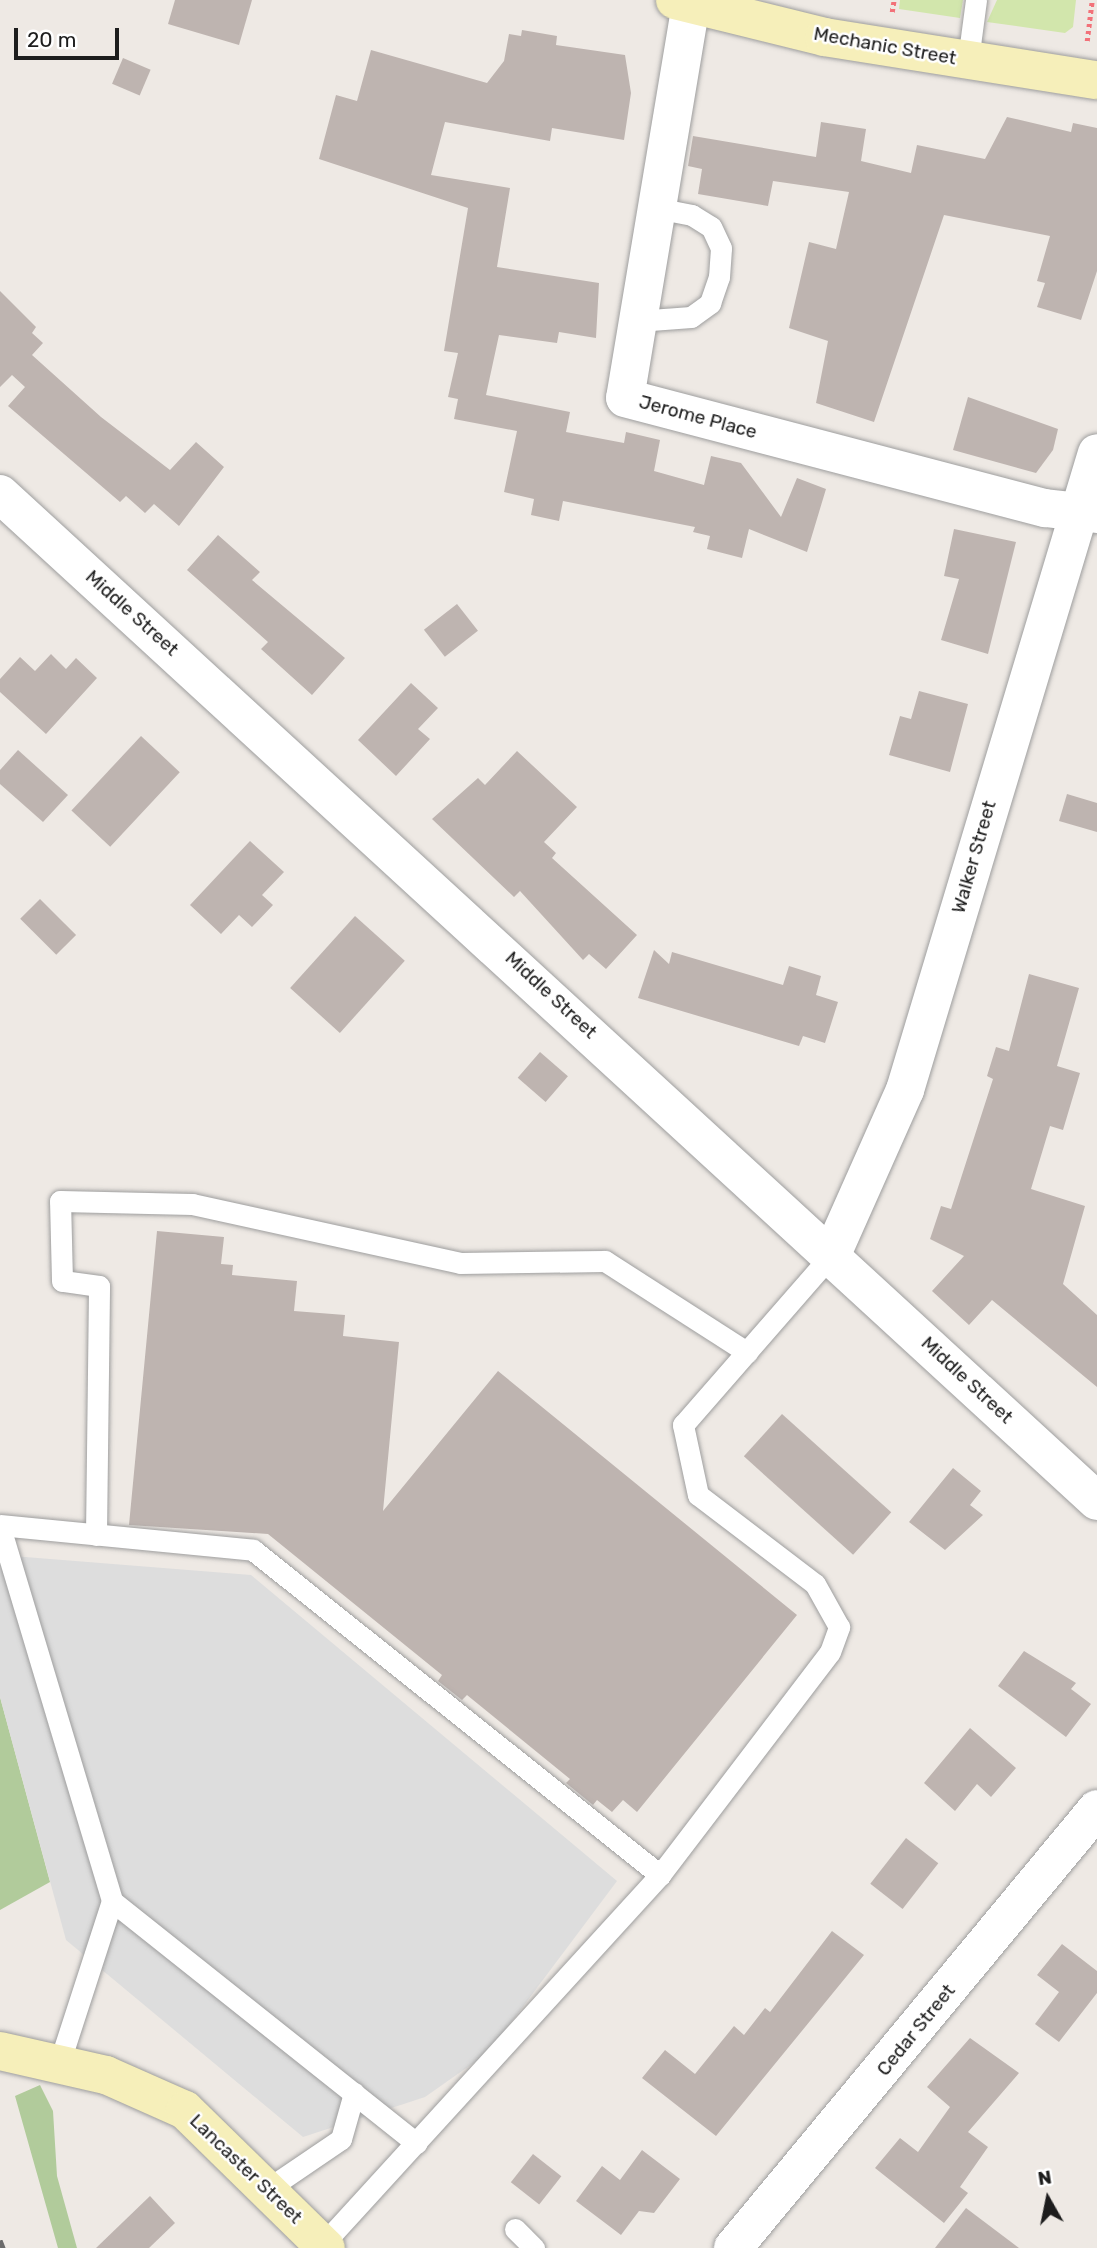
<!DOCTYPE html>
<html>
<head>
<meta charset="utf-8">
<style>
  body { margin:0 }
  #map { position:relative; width:1097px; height:2248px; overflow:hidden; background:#eee9e4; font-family:Rubik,sans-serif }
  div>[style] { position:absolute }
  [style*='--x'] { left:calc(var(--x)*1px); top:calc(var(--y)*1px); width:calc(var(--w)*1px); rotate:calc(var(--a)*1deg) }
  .grass>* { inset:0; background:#d2e6ac }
  .forest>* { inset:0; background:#b1cb9b }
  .parking>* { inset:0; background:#ddd }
  .building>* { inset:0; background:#beb4b0; transform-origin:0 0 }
  .path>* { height:4.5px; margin-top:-2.25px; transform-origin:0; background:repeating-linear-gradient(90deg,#f27179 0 3.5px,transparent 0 7px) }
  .roads { filter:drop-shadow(0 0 2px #9e9e9e) drop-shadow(0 0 2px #9e9e9e) }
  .service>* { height:21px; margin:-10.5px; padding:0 10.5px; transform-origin:10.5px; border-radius:10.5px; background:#fff }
  .minor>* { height:38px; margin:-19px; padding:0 19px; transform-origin:19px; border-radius:19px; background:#fff }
  .tertiary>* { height:38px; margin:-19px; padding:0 19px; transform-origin:19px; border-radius:19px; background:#fff }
  .secondary>* { height:38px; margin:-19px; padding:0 19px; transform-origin:19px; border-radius:19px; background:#f6efba }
  .rail>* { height:5px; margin-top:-2.5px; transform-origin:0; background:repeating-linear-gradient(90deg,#6b6b6b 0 14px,transparent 0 28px) }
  span { translate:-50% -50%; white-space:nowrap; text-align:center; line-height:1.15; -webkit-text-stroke:5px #fff; paint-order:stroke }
  .street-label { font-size:19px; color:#1d1d1d }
  .north { position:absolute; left:1013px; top:2164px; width:70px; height:70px; -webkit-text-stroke:5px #fff; paint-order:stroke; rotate:351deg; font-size:19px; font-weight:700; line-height:28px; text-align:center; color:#1d1d1d }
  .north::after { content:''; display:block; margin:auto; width:24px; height:32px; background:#1d1d1d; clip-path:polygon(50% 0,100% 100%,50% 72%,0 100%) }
  .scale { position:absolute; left:14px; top:28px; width:105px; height:32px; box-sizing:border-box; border:4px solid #1d1d1d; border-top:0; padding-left:9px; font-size:21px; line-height:24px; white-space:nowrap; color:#1d1d1d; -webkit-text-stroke:5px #fff; paint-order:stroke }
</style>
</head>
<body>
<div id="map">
  <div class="grass">
    <i style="clip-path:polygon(900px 0,963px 0,960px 18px,899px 9px)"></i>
    <i style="clip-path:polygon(997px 0,1076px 0,1073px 27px,1065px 33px,987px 22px)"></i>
  </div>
  <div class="forest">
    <i style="clip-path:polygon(0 1697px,50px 1882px,0 1910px)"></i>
    <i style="clip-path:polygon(40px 2085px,53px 2111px,57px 2176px,77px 2248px,58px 2248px,15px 2096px)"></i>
  </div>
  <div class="parking">
    <i style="clip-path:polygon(0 1555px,251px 1575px,617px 1881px,489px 2052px,425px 2097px,303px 2137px,66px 1940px,0 1697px)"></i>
  </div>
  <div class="building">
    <i style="clip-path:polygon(175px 0,252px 0,239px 45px,168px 24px)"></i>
    <i style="clip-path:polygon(522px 30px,557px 36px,556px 45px,625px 55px,631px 93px,624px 140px,552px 128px,550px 141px,445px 122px,431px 175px,510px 188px,497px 267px,599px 283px,596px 338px,559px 332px,557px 343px,499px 335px,486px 395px,570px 412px,566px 432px,624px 443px,626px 432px,660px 440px,654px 471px,704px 485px,711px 456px,741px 463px,781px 517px,797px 478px,826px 489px,807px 552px,749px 529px,742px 558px,707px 549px,710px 536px,693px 532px,695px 527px,563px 501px,559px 521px,531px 515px,534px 499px,504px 492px,517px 431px,454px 419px,458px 399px,448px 397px,458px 353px,444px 351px,468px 208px,319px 159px,336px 95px,357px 101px,371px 50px,487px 83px,504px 61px,509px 34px,521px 36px)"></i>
    <i style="left:123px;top:58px;width:30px;height:28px;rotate:23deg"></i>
    <i style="clip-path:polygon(1007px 117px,1071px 132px,1073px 123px,1097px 128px,1097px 271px,1081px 320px,1037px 307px,1045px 283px,1037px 281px,1050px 236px,944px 215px,874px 422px,816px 403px,828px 341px,789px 328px,809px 242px,836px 249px,849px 192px,773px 181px,768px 206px,698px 194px,702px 169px,688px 166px,693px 136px,816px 157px,821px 122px,866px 129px,861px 161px,911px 173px,917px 145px,985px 159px)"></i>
    <i style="clip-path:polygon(0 291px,36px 327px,32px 333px,43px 343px,32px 355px,101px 417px,170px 470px,196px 442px,224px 467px,179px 526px,154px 504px,145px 513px,126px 496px,120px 502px,8px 406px,25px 387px,12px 375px,0 387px)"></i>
    <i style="clip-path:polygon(968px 397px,1058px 429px,1053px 450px,1036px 473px,953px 450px)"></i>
    <i style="clip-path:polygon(954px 529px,1016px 542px,988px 654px,941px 640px,959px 579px,944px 576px)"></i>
    <i style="clip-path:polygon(218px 535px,260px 572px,252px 580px,345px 658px,312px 695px,261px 649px,268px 642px,187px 570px)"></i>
    <i style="left:457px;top:604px;width:34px;height:42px;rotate:52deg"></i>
    <i style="clip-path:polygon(51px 654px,66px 669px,76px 658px,97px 678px,46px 734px,0 692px,0 679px,20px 657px,35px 671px)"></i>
    <i style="clip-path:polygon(411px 683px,438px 708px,418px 729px,430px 739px,396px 776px,358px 740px)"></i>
    <i style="clip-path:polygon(919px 691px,968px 704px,950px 772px,889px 755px,900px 716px,911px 719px)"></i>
    <i style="left:141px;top:736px;width:53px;height:102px;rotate:43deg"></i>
    <i style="clip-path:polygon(18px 750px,68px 795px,43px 822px,0 784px,0 770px)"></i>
    <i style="clip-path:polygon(517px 751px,577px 807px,544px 842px,556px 853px,552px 858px,637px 935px,606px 969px,589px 954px,583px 960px,520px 891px,514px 897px,432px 819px,478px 778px,485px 785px)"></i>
    <i style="clip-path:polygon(1067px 794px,1097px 803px,1097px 832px,1059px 821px)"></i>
    <i style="clip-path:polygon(250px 841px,284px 872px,262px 895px,273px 905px,252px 927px,239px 915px,221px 934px,190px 905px)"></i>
    <i style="left:40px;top:899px;width:51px;height:28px;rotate:45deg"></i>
    <i style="left:355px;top:916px;width:67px;height:97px;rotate:42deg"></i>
    <i style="clip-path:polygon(654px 950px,669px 964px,672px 952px,783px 985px,789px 966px,821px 976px,816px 995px,838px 1002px,825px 1043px,803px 1036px,799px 1046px,638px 998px)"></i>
    <i style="clip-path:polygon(1029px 974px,1079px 988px,1057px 1066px,1080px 1073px,1063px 1130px,1050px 1126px,1031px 1189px,1085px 1206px,1063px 1284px,1097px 1315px,1097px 1387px,992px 1300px,969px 1325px,932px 1291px,964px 1256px,930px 1239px,941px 1206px,951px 1209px,993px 1079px,987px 1076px,996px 1047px,1009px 1051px)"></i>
    <i style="left:540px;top:1052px;width:37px;height:34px;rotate:41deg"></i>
    <i style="clip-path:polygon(157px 1231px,224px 1237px,221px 1264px,233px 1265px,232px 1275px,297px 1281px,294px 1311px,345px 1315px,343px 1336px,399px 1342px,383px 1511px,498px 1371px,797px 1615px,637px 1812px,623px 1800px,612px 1812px,597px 1800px,593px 1805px,566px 1783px,570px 1779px,467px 1695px,462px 1700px,438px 1681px,442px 1675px,268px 1534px,129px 1525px)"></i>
    <i style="left:782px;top:1414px;width:147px;height:57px;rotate:42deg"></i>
    <i style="clip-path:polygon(953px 1468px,981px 1491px,970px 1505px,983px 1515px,945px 1550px,909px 1522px)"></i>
    <i style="clip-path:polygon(1024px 1651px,1076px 1683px,1071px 1689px,1091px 1704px,1066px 1737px,998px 1686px)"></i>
    <i style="clip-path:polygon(970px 1728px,1016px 1768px,991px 1797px,977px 1784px,955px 1811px,924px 1783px)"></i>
    <i style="left:906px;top:1838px;width:41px;height:58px;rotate:38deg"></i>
    <i style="clip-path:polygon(832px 1931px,864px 1955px,716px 2136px,642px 2078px,665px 2050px,695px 2074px,734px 2026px,744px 2035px,765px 2008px,770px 2012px)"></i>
    <i style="clip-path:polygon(1062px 1944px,1097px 1971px,1097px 1993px,1059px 2042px,1035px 2024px,1059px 1992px,1037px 1975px)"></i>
    <i style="clip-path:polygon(970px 2038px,1019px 2073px,968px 2132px,988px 2147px,960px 2187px,968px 2193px,944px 2223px,875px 2168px,900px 2138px,918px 2152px,950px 2107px,927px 2087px)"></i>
    <i style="clip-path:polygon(642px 2150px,680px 2179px,654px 2213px,639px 2211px,621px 2235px,576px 2201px,602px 2166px,620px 2180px)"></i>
    <i style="left:533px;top:2154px;width:36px;height:36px;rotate:38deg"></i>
    <i style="clip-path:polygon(150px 2196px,175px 2223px,149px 2248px,96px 2248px)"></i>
    <i style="clip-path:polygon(966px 2208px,1019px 2248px,935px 2248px)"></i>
  </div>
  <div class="path">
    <i style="--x:892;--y:12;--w:12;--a:-81"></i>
    <i style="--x:1087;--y:41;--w:41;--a:-83"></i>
  </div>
  <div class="roads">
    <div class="service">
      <i style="--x:968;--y:60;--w:61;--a:-82.4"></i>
      <i style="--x:637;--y:321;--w:54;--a:-4.2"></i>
      <i style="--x:691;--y:317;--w:24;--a:-36"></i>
      <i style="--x:710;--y:303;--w:28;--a:-71"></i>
      <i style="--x:719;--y:277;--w:29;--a:-86"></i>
      <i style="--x:721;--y:248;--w:23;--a:-115"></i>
      <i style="--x:711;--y:227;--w:22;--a:-148"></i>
      <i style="--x:692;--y:215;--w:38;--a:-169"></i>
      <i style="--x:0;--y:1525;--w:254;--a:5.6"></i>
      <i style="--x:253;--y:1550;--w:521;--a:38.61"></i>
      <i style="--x:0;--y:1527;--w:390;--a:73.3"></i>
      <i style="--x:112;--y:1901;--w:389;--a:38.5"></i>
      <i style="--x:96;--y:1535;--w:249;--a:-89.3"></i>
      <i style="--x:99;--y:1286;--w:37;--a:-172"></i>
      <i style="--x:62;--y:1281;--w:80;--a:-91.4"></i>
      <i style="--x:60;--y:1201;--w:132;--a:1.3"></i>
      <i style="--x:192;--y:1204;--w:274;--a:12.4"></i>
      <i style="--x:460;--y:1263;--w:145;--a:-0.8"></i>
      <i style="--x:605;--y:1261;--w:169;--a:32.7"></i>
      <i style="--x:59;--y:2064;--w:171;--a:-72"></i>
      <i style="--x:269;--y:2188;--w:87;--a:-34.2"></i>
      <i style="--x:341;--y:2139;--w:48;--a:-74.2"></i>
      <i style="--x:515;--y:2229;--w:27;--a:45"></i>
      <i style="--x:323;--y:2244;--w:500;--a:-47.6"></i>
      <i style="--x:660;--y:1875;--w:280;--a:-52.7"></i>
      <i style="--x:830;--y:1652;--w:27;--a:-70"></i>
      <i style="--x:839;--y:1627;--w:49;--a:-119.2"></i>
      <i style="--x:815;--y:1584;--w:147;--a:-142.7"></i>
      <i style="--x:698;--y:1495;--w:72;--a:-102.1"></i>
      <i style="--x:683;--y:1425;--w:227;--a:-48.9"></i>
    </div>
    <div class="minor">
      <i style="--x:691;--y:4;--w:399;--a:99.5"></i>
      <i style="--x:625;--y:398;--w:434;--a:14.7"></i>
      <i style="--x:1045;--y:508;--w:52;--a:6.6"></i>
      <i style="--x:0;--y:494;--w:1489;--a:42.55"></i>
      <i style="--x:832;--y:1254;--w:180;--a:-66"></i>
      <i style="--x:905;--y:1090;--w:665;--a:-73.23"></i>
    </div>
    <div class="tertiary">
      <i style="--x:733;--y:2248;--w:570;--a:-50.34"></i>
    </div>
    <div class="secondary">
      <i style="--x:675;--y:0;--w:154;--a:13.9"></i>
      <i style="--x:824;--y:37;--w:276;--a:9"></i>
      <i style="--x:0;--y:2051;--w:109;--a:12.8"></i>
      <i style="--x:106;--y:2075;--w:86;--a:23.9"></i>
      <i style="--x:185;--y:2110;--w:197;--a:44.4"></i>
    </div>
  </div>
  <div class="rail">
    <i style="--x:0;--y:2240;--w:9;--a:69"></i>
  </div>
  <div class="street-label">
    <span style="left:885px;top:46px;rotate:10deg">Mechanic Street</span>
    <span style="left:698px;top:417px;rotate:15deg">Jerome Place</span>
    <span style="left:132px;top:613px;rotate:42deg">Middle Street</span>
    <span style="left:974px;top:857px;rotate:-74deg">Walker Street</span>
    <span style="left:551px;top:995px;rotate:43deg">Middle Street</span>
    <span style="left:967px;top:1380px;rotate:43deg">Middle Street</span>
    <span style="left:916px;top:2030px;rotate:-51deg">Cedar Street</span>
    <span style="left:246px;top:2169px;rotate:44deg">Lancaster Street</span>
  </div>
  <div class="north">N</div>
  <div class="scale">20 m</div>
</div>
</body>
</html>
